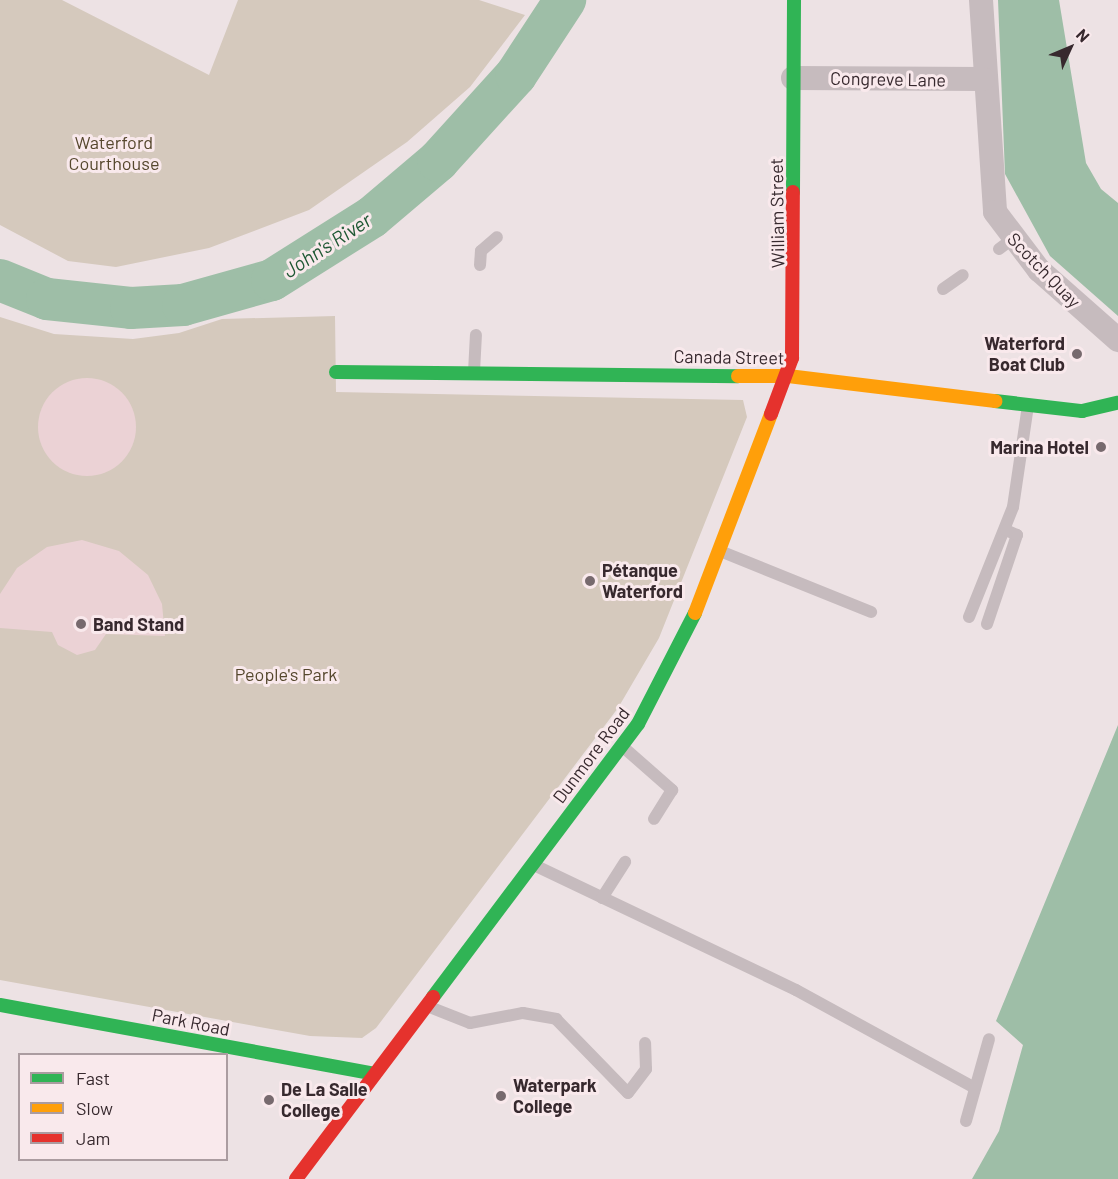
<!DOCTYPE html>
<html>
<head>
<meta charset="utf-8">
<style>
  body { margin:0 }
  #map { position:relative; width:1118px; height:1179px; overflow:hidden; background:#ede2e4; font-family:Barlow,sans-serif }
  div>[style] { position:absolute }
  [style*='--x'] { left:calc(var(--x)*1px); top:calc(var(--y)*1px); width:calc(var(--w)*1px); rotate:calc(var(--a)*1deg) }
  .green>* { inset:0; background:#d5c9bd }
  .plaza>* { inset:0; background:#ebd2d5 }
  .round { border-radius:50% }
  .water>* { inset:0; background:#9ebea7 }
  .river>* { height:42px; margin:-21px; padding:0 21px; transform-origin:21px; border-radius:21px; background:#9ebea7 }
  .lane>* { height:12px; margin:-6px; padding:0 6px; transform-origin:6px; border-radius:6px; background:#c6bbbe }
  .street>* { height:24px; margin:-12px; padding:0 12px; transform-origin:12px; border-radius:12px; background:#c6bbbe }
  .fast>* { height:14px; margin:-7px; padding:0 7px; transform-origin:7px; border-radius:7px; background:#30b455 }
  .slow>* { height:14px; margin:-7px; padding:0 7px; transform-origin:7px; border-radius:7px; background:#ff9f0a }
  .jam>* { height:14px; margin:-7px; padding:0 7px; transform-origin:7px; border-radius:7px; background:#e5322d }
  .dots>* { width:16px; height:16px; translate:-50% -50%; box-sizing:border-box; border:3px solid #f9e9ec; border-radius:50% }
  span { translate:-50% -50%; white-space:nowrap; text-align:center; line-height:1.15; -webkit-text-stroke:6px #f9e9ec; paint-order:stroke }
  .street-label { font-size:18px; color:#37292e }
  .park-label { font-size:18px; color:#55472d }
  .poi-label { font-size:18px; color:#37292e; font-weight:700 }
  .right { translate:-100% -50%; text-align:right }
  .left { translate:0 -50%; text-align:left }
  .water-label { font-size:20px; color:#1f5834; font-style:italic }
  .legend { position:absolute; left:18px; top:1053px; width:210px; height:108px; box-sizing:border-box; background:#f9e9ec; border:2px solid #ab9ca0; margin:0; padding:8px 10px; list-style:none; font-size:18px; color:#37292e }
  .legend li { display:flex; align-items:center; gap:12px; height:30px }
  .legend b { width:30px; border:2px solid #ab9ca0 }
  .north { position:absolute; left:1040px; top:18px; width:60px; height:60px; -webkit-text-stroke:4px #f9e9ec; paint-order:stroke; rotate:46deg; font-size:16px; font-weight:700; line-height:24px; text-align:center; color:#37292e }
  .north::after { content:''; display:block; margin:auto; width:21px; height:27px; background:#37292e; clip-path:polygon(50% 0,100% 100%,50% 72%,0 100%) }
</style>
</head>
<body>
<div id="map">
  <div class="green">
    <i style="clip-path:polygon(0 0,62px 0,209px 75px,238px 0,479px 0,525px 15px,470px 87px,407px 142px,309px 210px,209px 248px,116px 267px,68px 261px,0 225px)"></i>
    <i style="clip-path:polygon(335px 316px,336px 392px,743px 400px,747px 417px,659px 638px,618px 708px,376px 1028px,362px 1038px,310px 1036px,0 980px,0 317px,54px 334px,133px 339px,179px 333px,222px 319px)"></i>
  </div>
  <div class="plaza">
    <i class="round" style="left:38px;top:378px;width:98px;height:98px"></i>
    <i style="clip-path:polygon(82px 540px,119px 551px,148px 575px,162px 604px,165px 636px,106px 634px,95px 650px,77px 655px,58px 645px,52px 632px,0 628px,0 594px,17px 568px,47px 547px)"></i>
  </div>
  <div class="water">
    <i style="clip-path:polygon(998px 0,1059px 0,1086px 163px,1101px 189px,1118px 203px,1118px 316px,1050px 256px,1005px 174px)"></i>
    <i style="clip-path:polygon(1118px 725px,1118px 1179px,972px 1179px,999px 1131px,1023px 1045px,996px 1021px)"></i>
  </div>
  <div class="river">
    <i style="--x:0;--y:280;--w:51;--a:22"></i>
    <i style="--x:47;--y:299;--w:84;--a:6.1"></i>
    <i style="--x:131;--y:308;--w:52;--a:-3.3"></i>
    <i style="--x:183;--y:305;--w:92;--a:-15.7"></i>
    <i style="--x:272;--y:280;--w:118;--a:-32.2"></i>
    <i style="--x:372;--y:217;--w:87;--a:-40.3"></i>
    <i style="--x:438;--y:161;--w:116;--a:-47.8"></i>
    <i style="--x:516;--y:75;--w:90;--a:-56.8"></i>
  </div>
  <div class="lane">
    <i style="--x:999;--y:249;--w:15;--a:-37"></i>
    <i style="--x:480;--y:265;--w:14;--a:-86"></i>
    <i style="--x:481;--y:251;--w:21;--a:-41"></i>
    <i style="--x:943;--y:289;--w:24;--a:-35"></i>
    <i style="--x:474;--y:372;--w:37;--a:-87"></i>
    <i style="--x:720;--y:551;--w:163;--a:22"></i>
    <i style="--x:969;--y:617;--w:118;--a:-68.2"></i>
    <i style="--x:1013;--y:507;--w:102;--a:-81.6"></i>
    <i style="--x:987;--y:624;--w:94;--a:-71.4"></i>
    <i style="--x:1017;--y:535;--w:12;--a:-156"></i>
    <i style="--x:622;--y:746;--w:67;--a:41.3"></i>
    <i style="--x:672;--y:790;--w:34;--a:122"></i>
    <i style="--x:534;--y:865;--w:290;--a:25.5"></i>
    <i style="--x:796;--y:990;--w:204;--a:28.7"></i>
    <i style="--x:602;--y:898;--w:43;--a:-57.4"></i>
    <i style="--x:427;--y:1006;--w:46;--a:21.6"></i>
    <i style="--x:470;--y:1023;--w:54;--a:-10.7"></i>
    <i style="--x:523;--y:1013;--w:34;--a:10"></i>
    <i style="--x:556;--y:1019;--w:103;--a:45.8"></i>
    <i style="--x:628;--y:1093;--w:30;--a:-53"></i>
    <i style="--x:646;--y:1069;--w:26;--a:-92"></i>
    <i style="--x:966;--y:1121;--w:85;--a:-74.3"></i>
  </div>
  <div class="street">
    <i style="--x:981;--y:0;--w:212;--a:86.2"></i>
    <i style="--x:995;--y:212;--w:73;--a:52.8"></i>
    <i style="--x:1039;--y:270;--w:106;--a:41.5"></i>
    <i style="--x:793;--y:78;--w:190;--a:0.3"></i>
  </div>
  <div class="fast">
    <i style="--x:793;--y:192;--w:192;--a:-89.7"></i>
    <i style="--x:336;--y:372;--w:402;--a:0.6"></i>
    <i style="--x:995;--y:401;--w:88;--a:6.6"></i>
    <i style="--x:1082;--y:411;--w:37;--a:-13"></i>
    <i style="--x:433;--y:997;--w:341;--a:-53.1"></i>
    <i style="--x:638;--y:724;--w:125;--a:-62.8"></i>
    <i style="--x:0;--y:1005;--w:381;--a:10.4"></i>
  </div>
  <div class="slow">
    <i style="--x:738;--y:376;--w:50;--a:0"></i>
    <i style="--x:788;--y:376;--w:209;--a:6.9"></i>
    <i style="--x:695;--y:613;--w:213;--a:-69.1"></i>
  </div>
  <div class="jam">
    <i style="--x:771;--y:414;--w:60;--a:-69.4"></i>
    <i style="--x:792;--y:358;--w:166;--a:-89.7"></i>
    <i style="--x:296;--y:1179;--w:228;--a:-53"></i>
  </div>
  <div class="dots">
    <i style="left:1077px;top:354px;background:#776a6e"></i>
    <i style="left:1101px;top:447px;background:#776a6e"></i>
    <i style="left:590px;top:581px;background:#776a6e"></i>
    <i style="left:81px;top:624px;background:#776a6e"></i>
    <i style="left:501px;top:1096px;background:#776a6e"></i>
    <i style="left:269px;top:1100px;background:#776a6e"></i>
  </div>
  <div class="street-label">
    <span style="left:888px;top:79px;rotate:1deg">Congreve Lane</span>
    <span style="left:777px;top:213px;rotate:-91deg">William Street</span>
    <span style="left:1044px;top:270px;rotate:46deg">Scotch Quay</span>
    <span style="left:729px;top:357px;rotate:1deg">Canada Street</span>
    <span style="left:591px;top:755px;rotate:-53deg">Dunmore Road</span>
    <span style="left:191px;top:1022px;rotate:11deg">Park Road</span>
  </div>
  <div class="park-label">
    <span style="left:114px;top:153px">Waterford<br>Courthouse</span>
    <span style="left:286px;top:674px">People's Park</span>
  </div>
  <div class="poi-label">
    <span class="right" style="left:1065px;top:354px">Waterford<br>Boat Club</span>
    <span class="right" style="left:1089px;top:447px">Marina Hotel</span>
    <span class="left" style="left:602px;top:581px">Pétanque<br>Waterford</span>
    <span class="left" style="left:93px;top:624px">Band Stand</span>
    <span class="left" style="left:513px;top:1096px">Waterpark<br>College</span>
    <span class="left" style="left:281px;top:1100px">De La Salle<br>College</span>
  </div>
  <div class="water-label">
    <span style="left:327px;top:245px;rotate:-33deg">John's River</span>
  </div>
  <ul class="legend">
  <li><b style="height:8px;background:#30b455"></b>Fast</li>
  <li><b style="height:8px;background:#ff9f0a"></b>Slow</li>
  <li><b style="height:8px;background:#e5322d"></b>Jam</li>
  </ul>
  <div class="north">N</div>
</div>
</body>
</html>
